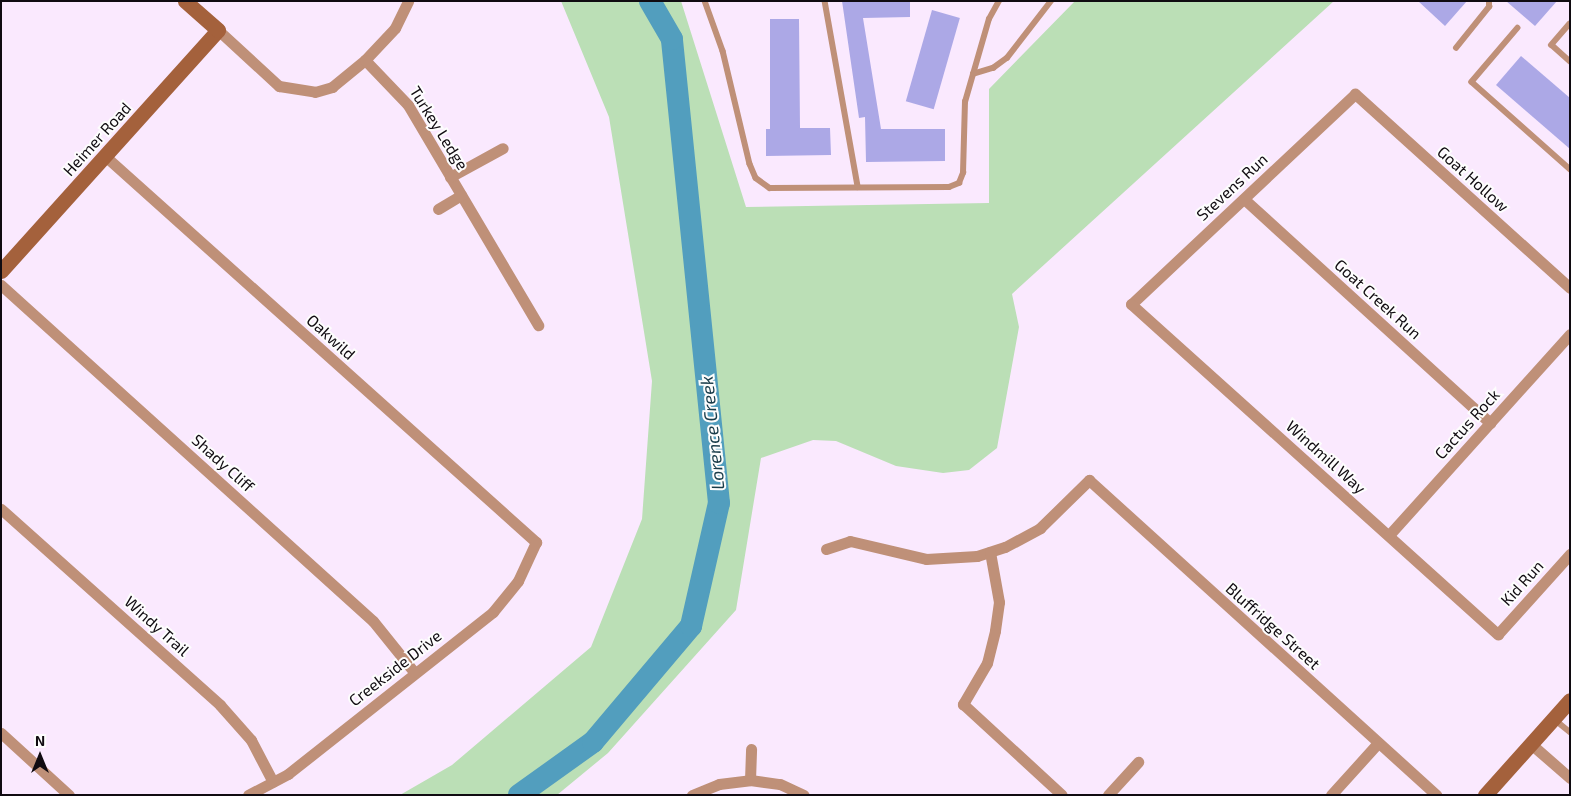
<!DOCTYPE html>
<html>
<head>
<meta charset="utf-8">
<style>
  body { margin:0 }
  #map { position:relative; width:1571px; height:796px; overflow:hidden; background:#fae9fe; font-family:"Exo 2",sans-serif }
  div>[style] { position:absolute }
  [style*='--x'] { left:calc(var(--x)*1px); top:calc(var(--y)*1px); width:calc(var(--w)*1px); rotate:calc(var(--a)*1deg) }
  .green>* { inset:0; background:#bbdfb6 }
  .river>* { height:22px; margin:-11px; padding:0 11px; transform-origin:11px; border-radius:11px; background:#529ebe }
  .building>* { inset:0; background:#aca8e6; transform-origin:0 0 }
  .lane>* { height:5.5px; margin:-2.75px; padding:0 2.75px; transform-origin:2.75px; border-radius:2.75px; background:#bf9078 }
  .street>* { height:11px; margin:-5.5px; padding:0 5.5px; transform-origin:5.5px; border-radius:5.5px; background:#bf9078 }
  .secondary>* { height:15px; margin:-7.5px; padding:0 7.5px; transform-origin:7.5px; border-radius:7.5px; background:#a4613c }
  span { translate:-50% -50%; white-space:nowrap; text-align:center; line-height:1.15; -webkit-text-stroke:4px #fdfdfd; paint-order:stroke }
  .street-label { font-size:16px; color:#100b11 }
  .water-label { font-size:18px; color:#183b49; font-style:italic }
  .frame { position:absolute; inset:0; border:2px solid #100b11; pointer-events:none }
  .north { position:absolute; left:15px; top:731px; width:50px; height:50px; -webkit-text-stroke:4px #fdfdfd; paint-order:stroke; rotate:0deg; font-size:14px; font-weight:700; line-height:20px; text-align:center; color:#100b11 }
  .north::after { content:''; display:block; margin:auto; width:18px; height:22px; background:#100b11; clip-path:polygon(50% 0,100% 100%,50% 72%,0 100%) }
</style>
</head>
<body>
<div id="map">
  <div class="green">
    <i style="clip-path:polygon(561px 1px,681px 1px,746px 207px,989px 203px,989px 89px,1075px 1px,1334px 1px,1012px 294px,1019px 327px,997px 448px,969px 470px,943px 473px,896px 466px,836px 441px,813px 440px,761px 458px,736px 610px,608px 753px,557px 795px,400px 795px,452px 765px,591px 647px,642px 519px,652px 381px,609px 117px)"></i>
  </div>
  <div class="river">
    <i style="--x:519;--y:795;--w:91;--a:-35.6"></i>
    <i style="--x:593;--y:742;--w:152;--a:-49.8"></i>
    <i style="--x:691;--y:626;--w:126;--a:-77.2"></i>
    <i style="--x:719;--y:503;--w:466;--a:-95.8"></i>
    <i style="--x:672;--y:39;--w:44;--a:-120.1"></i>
  </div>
  <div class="building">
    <i style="clip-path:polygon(842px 1px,910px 1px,910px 17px,863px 18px,881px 129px,945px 129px,945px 161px,866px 162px,865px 117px,859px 118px)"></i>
    <i style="clip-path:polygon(1418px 1px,1467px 1px,1445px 26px)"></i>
    <i style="clip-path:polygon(1506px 1px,1557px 1px,1535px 26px)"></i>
    <i style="left:932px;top:10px;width:29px;height:95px;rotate:16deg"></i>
    <i style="clip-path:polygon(770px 19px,799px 19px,800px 128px,830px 128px,831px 155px,766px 156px,766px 129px,770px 129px)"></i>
    <i style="clip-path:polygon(1521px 56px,1570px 98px,1570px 149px,1496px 85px)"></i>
  </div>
  <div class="lane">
    <i style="--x:705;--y:1;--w:53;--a:70.2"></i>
    <i style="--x:723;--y:51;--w:116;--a:76.6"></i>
    <i style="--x:750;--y:164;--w:15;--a:67"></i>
    <i style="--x:756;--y:178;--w:17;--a:36"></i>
    <i style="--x:770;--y:188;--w:179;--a:-0.3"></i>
    <i style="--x:949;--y:187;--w:11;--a:-22"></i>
    <i style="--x:959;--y:183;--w:11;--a:-68"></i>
    <i style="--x:963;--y:173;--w:71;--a:-88.4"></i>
    <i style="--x:965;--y:102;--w:86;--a:-73.9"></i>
    <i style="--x:989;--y:19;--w:21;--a:-61"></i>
    <i style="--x:825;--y:1;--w:189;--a:79.9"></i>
    <i style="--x:1570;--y:24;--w:28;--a:131"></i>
    <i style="--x:1552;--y:45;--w:24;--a:42"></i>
    <i style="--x:1518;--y:28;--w:71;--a:130.4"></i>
    <i style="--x:1472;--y:82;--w:131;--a:41.6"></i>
    <i style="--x:1456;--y:48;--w:53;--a:-51.2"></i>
    <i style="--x:1489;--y:7;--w:6;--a:-90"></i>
    <i style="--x:973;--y:74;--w:21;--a:-17"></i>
    <i style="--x:993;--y:68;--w:17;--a:-36"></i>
    <i style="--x:1007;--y:58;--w:72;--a:-52.3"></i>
    <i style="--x:1554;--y:719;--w:21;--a:39"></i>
  </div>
  <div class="street">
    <i style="--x:218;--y:30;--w:83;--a:42.6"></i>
    <i style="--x:279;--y:86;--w:36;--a:9"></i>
    <i style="--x:315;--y:92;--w:18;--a:-16"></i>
    <i style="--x:332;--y:87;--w:43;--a:-39.3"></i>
    <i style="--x:365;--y:60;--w:44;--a:-46.8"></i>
    <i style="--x:395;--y:28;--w:30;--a:-64"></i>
    <i style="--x:365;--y:60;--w:62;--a:46.3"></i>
    <i style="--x:408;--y:105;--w:256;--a:59.4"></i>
    <i style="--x:105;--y:156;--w:579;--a:41.85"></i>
    <i style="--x:536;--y:542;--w:43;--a:114.8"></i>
    <i style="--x:518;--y:581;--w:40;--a:129"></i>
    <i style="--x:493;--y:612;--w:261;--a:141.7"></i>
    <i style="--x:288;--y:774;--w:45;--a:152.3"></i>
    <i style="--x:450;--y:177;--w:60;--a:-28.7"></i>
    <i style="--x:1244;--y:199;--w:333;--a:42.3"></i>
    <i style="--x:438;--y:209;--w:27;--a:-31"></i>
    <i style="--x:1;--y:285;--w:501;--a:42.09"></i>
    <i style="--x:373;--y:621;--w:65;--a:51.2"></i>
    <i style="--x:1570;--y:288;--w:290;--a:-137.9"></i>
    <i style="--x:1355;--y:94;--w:307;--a:136.8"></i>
    <i style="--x:1131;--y:304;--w:494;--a:42"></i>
    <i style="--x:1498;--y:634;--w:108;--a:-48"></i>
    <i style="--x:1;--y:509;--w:294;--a:41.8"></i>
    <i style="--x:220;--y:705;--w:47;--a:48.5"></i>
    <i style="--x:251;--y:740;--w:47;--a:62.4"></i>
    <i style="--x:1389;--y:535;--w:270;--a:-48"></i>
    <i style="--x:826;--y:549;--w:25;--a:-18"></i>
    <i style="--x:850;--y:541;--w:78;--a:13.3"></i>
    <i style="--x:926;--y:559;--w:51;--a:-3.4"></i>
    <i style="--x:977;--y:556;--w:29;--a:-18"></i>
    <i style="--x:1005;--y:547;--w:40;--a:-28"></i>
    <i style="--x:1040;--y:528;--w:69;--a:-44.4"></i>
    <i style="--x:1089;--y:480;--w:469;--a:42.2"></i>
    <i style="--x:990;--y:552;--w:51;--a:79.8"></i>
    <i style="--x:999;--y:602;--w:29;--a:98"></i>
    <i style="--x:995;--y:631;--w:33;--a:104"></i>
    <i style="--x:987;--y:663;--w:48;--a:120.3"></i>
    <i style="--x:963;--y:704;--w:134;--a:42.6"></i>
    <i style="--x:1;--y:733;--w:92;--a:42.4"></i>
    <i style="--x:1531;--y:744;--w:52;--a:41.1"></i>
    <i style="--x:750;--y:780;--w:31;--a:-88"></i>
    <i style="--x:692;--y:795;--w:29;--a:-22"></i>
    <i style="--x:719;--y:784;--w:31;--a:-7"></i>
    <i style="--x:750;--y:780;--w:30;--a:8"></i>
    <i style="--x:780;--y:784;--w:26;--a:25"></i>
    <i style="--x:1108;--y:795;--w:45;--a:-47.7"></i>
    <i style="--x:1331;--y:795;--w:70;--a:-47.9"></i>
  </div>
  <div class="secondary">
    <i style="--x:1;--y:271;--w:324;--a:-48"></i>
    <i style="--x:218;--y:30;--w:44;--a:-138.7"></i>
    <i style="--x:1485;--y:795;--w:127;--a:-48.2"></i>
  </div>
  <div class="street-label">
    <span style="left:439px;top:128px;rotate:58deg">Turkey Ledge</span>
    <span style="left:97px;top:139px;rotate:-48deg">Heimer Road</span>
    <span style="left:1473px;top:179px;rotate:42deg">Goat Hollow</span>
    <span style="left:1232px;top:187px;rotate:-43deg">Stevens Run</span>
    <span style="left:1378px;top:299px;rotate:42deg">Goat Creek Run</span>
    <span style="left:331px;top:337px;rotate:42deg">Oakwild</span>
    <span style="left:1467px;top:424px;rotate:-48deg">Cactus Rock</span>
    <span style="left:1326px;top:457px;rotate:42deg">Windmill Way</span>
    <span style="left:223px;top:463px;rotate:42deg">Shady Cliff</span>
    <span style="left:1522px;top:583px;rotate:-48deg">Kid Run</span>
    <span style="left:157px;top:626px;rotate:42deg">Windy Trail</span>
    <span style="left:1273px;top:626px;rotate:42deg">Bluffridge Street</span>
    <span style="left:395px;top:668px;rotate:-38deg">Creekside Drive</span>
  </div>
  <div class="water-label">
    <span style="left:712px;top:433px;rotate:-96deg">Lorence Creek</span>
  </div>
  <div class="frame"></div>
  <div class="north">N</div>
</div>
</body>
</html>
